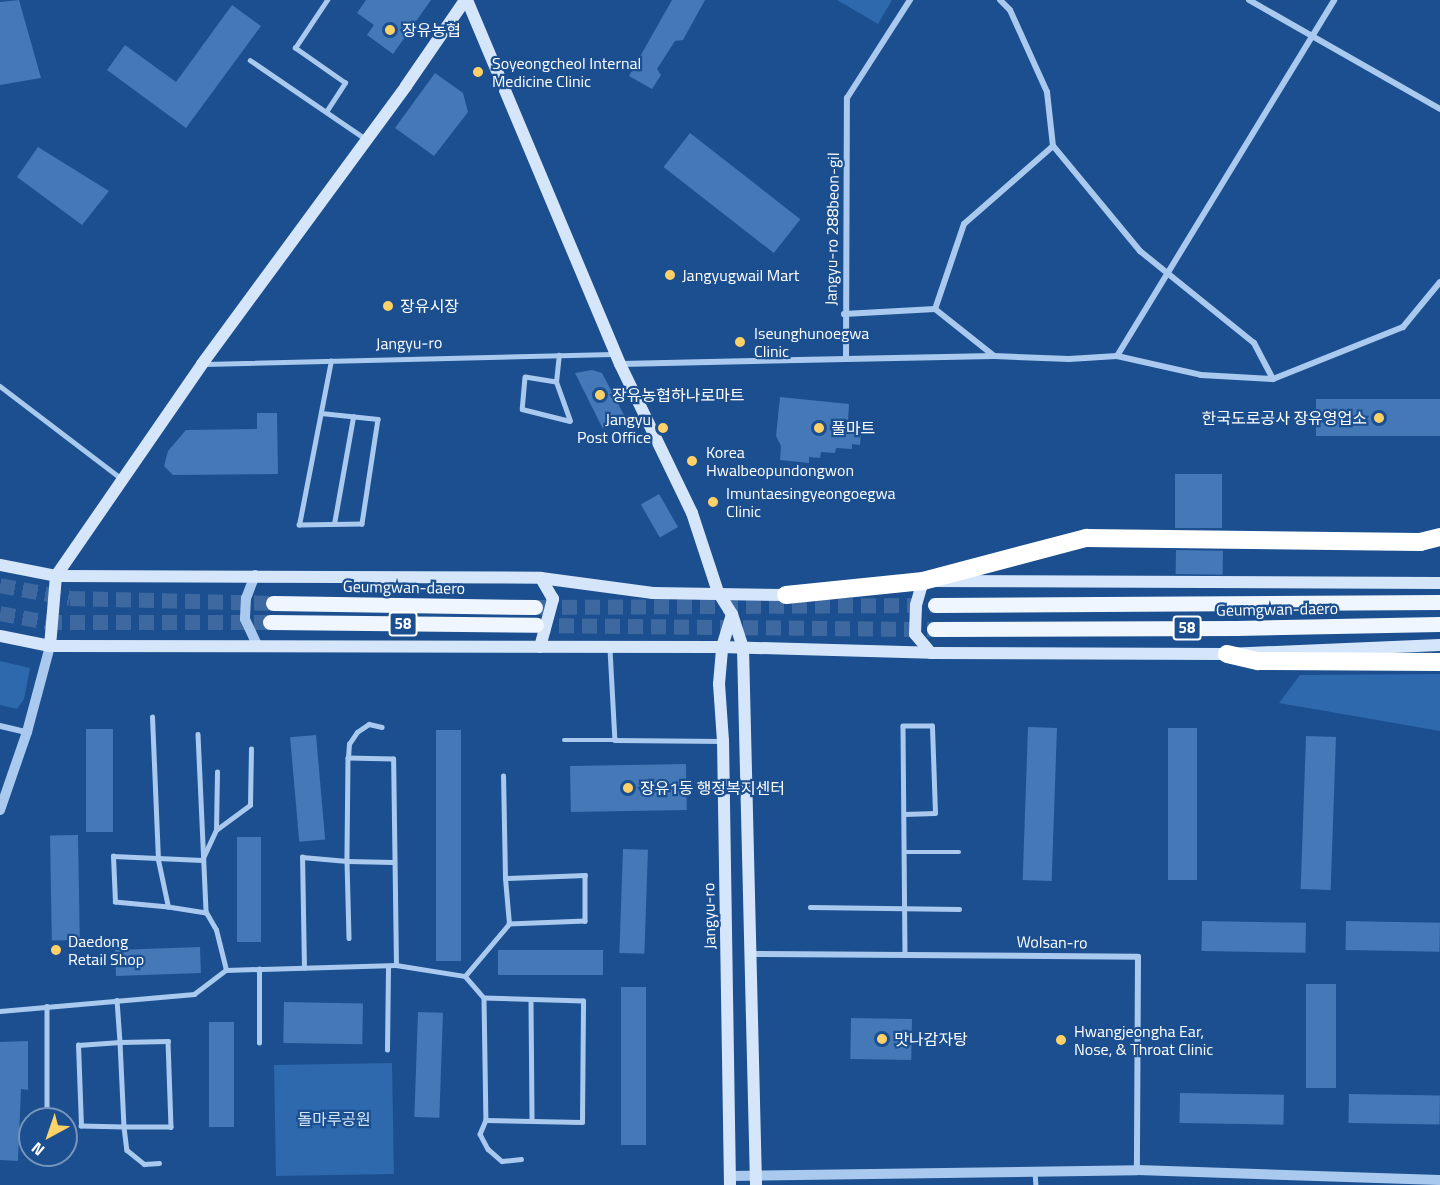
<!DOCTYPE html>
<html>
<head>
<meta charset="utf-8">
<style>
  body { margin:0 }
  #map { position:relative; width:1440px; height:1185px; overflow:hidden; background:#1b4f8f; font-family:"Titillium Web","Noto Sans KR",sans-serif }
  div>[style] { position:absolute }
  [style*='--x'] { left:calc(var(--x)*1px); top:calc(var(--y)*1px); width:calc(var(--w)*1px); rotate:calc(var(--a)*1deg) }
  .green>* { inset:0; background:#2e69ad; transform-origin:0 0 }
  .building>* { inset:0; background:#4478b7; transform-origin:0 0 }
  .primary-tunnel>* { height:15px; margin-top:-7.5px; transform-origin:0; background:repeating-linear-gradient(90deg,#3d69a0 0 15px,transparent 0 23px) }
  .service>* { height:4.5px; margin:-2.25px; padding:0 2.25px; transform-origin:2.25px; border-radius:2.25px; background:#a9c9ee }
  .minor>* { height:6px; margin:-3px; padding:0 3px; transform-origin:3px; border-radius:3px; background:#a9c9ee }
  .tertiary>* { height:10px; margin:-5px; padding:0 5px; transform-origin:5px; border-radius:5px; background:#a9c9ee }
  .secondary>* { height:12px; margin:-6px; padding:0 6px; transform-origin:6px; border-radius:6px; background:#d6e6fa }
  .primary>* { height:15px; margin:-7.5px; padding:0 7.5px; transform-origin:7.5px; border-radius:7.5px; background:#f0f6ff }
  .motorway>* { height:18px; margin:-9px; padding:0 9px; transform-origin:9px; border-radius:9px; background:#fff }
  .dots>* { width:16px; height:16px; translate:-50% -50%; box-sizing:border-box; border:3px solid #1b4f8f; border-radius:50% }
  span { translate:-50% -50%; white-space:nowrap; text-align:center; line-height:1.15; -webkit-text-stroke:4.5px #1b4f8f; paint-order:stroke }
  .shield-label span { padding:2px 4px; background:#1b4f8f; border:2px solid; border-radius:4px; -webkit-text-stroke-width:0 }
  .shield-label { font-size:15px; color:#fff; font-weight:700 }
  .poi-label { font-size:16px; color:#fff }
  .left { translate:0 -50%; text-align:left }
  .right { translate:-100% -50%; text-align:right }
  .street-label { font-size:16px; color:#fff }
  .park-label { font-size:16px; color:#cfe3fa }
  .north { position:absolute; left:18px; top:1107px; width:60px; height:60px; box-sizing:border-box; background:#1b4f8f; border:2px solid #7695bc; border-radius:50%; rotate:220deg; font-size:16px; font-weight:700; line-height:24px; text-align:center; color:#fff }
  .north::after { content:''; display:block; margin:auto; width:21px; height:27px; background:#ffd166; clip-path:polygon(50% 0,100% 100%,50% 72%,0 100%) }
</style>
</head>
<body>
<div id="map">
  <div class="green">
    <i style="clip-path:polygon(837px 0,892px 0,878px 24px)"></i>
    <i style="clip-path:polygon(0 661px,30px 668px,24px 699px,17px 709px,0 705px)"></i>
    <i style="clip-path:polygon(1440px 674px,1440px 731px,1279px 703px,1300px 675px)"></i>
    <i style="left:392px;top:1063px;width:111px;height:118px;rotate:89deg"></i>
  </div>
  <div class="building">
    <i style="clip-path:polygon(19px 0,41px 78px,0 85px,0 2px)"></i>
    <i style="clip-path:polygon(366px 0,431px 0,393px 54px,367px 35px,374px 25px,357px 13px)"></i>
    <i style="clip-path:polygon(672px 0,705px 0,683px 40px,675px 41px,657px 69px,661px 75px,652px 89px,629px 76px)"></i>
    <i style="clip-path:polygon(232px 5px,261px 26px,186px 128px,107px 70px,125px 45px,176px 82px)"></i>
    <i style="clip-path:polygon(435px 73px,463px 93px,468px 112px,434px 156px,395px 128px)"></i>
    <i style="left:690px;top:133px;width:140px;height:43px;rotate:38deg"></i>
    <i style="clip-path:polygon(38px 147px,109px 191px,82px 225px,17px 177px)"></i>
    <i style="clip-path:polygon(592px 370px,602px 373px,624px 415px,603px 429px,575px 373px)"></i>
    <i style="clip-path:polygon(780px 397px,849px 404px,848px 421px,862px 422px,860px 445px,852px 444px,852px 449px,836px 448px,835px 453px,821px 452px,820px 458px,809px 457px,809px 463px,780px 460px,781px 446px,776px 436px)"></i>
    <i style="left:1440px;top:399px;width:37px;height:124px;rotate:90deg"></i>
    <i style="clip-path:polygon(257px 413px,277px 413px,278px 474px,173px 475px,164px 466px,168px 451px,186px 430px,257px 429px)"></i>
    <i style="left:1175px;top:474px;width:47px;height:54px"></i>
    <i style="left:659px;top:494px;width:38px;height:21px;rotate:60deg"></i>
    <i style="left:1176px;top:550px;width:47px;height:24px;rotate:1deg"></i>
    <i style="left:1028px;top:727px;width:29px;height:153px;rotate:2deg"></i>
    <i style="left:1168px;top:728px;width:29px;height:152px"></i>
    <i style="left:86px;top:729px;width:27px;height:103px"></i>
    <i style="left:436px;top:730px;width:25px;height:231px"></i>
    <i style="left:316px;top:735px;width:105px;height:26px;rotate:85deg"></i>
    <i style="left:1306px;top:736px;width:30px;height:153px;rotate:2deg"></i>
    <i style="left:686px;top:764px;width:46px;height:116px;rotate:89deg"></i>
    <i style="left:78px;top:835px;width:105px;height:28px;rotate:89deg"></i>
    <i style="left:237px;top:837px;width:24px;height:105px"></i>
    <i style="left:623px;top:849px;width:25px;height:104px;rotate:2deg"></i>
    <i style="left:1202px;top:921px;width:104px;height:30px;rotate:1deg"></i>
    <i style="left:1346px;top:921px;width:94px;height:29px;rotate:1deg"></i>
    <i style="left:200px;top:947px;width:26px;height:85px;rotate:88deg"></i>
    <i style="left:603px;top:950px;width:25px;height:105px;rotate:90deg"></i>
    <i style="left:1306px;top:984px;width:30px;height:104px"></i>
    <i style="left:621px;top:987px;width:25px;height:158px"></i>
    <i style="left:284px;top:1002px;width:79px;height:41px;rotate:1deg"></i>
    <i style="left:418px;top:1012px;width:25px;height:105px;rotate:2deg"></i>
    <i style="left:851px;top:1018px;width:61px;height:41px;rotate:1deg"></i>
    <i style="left:209px;top:1022px;width:25px;height:105px"></i>
    <i style="clip-path:polygon(28px 1041px,28px 1090px,21px 1089px,18px 1161px,0 1160px,0 1042px)"></i>
    <i style="left:1180px;top:1093px;width:104px;height:30px;rotate:1deg"></i>
    <i style="left:1349px;top:1094px;width:91px;height:29px;rotate:1deg"></i>
  </div>
  <div class="primary-tunnel">
    <i style="--x:0;--y:585;--w:71;--a:10.5"></i>
    <i style="--x:70;--y:598;--w:203;--a:1.4"></i>
    <i style="--x:539;--y:607;--w:396;--a:-0.3"></i>
    <i style="--x:0;--y:613;--w:48;--a:10.8"></i>
    <i style="--x:47;--y:622;--w:223;--a:0"></i>
    <i style="--x:536;--y:625;--w:398;--a:0.6"></i>
  </div>
  <div class="service">
    <i style="--x:250;--y:60;--w:140;--a:34.3"></i>
    <i style="--x:326;--y:112;--w:35;--a:-57"></i>
    <i style="--x:345;--y:83;--w:61;--a:-145"></i>
    <i style="--x:295;--y:48;--w:58;--a:-56.3"></i>
    <i style="--x:205;--y:364;--w:408;--a:-1.4"></i>
    <i style="--x:556;--y:382;--w:31;--a:-171"></i>
    <i style="--x:525;--y:377;--w:32;--a:95"></i>
    <i style="--x:522;--y:409;--w:49;--a:14"></i>
    <i style="--x:570;--y:421;--w:41;--a:-109.7"></i>
    <i style="--x:556;--y:382;--w:27;--a:-84"></i>
    <i style="--x:0;--y:386;--w:153;--a:37.3"></i>
    <i style="--x:321;--y:413;--w:57;--a:6"></i>
    <i style="--x:378;--y:419;--w:106;--a:98.7"></i>
    <i style="--x:362;--y:524;--w:63;--a:179.1"></i>
    <i style="--x:299;--y:525;--w:167;--a:-79"></i>
    <i style="--x:334;--y:524;--w:109;--a:-79.9"></i>
    <i style="--x:610;--y:649;--w:91;--a:86.9"></i>
    <i style="--x:615;--y:740;--w:108;--a:0.5"></i>
    <i style="--x:198;--y:734;--w:179;--a:87.4"></i>
    <i style="--x:564;--y:740;--w:51;--a:0"></i>
    <i style="--x:348;--y:758;--w:14;--a:-86"></i>
    <i style="--x:349;--y:744;--w:14;--a:-56"></i>
    <i style="--x:357;--y:732;--w:14;--a:-34"></i>
    <i style="--x:369;--y:724;--w:13;--a:13"></i>
    <i style="--x:904;--y:814;--w:31;--a:-2"></i>
    <i style="--x:935;--y:813;--w:87;--a:-92"></i>
    <i style="--x:932;--y:726;--w:29;--a:180"></i>
    <i style="--x:903;--y:726;--w:229;--a:89.5"></i>
    <i style="--x:216;--y:830;--w:58;--a:-89"></i>
    <i style="--x:904;--y:852;--w:55;--a:0"></i>
    <i style="--x:505;--y:878;--w:80;--a:-2.1"></i>
    <i style="--x:585;--y:875;--w:46;--a:90"></i>
    <i style="--x:585;--y:921;--w:76;--a:177.7"></i>
    <i style="--x:168;--y:907;--w:53;--a:-174.6"></i>
    <i style="--x:115;--y:902;--w:46;--a:-92.5"></i>
    <i style="--x:113;--y:856;--w:89;--a:2.6"></i>
    <i style="--x:202;--y:860;--w:33;--a:-65"></i>
    <i style="--x:216;--y:830;--w:42;--a:-36.3"></i>
    <i style="--x:250;--y:805;--w:56;--a:-89"></i>
    <i style="--x:810;--y:907;--w:149;--a:0.8"></i>
    <i style="--x:396;--y:965;--w:70;--a:9.1"></i>
    <i style="--x:465;--y:976;--w:29;--a:49"></i>
    <i style="--x:484;--y:998;--w:122;--a:89.1"></i>
    <i style="--x:486;--y:1120;--w:96;--a:1.2"></i>
    <i style="--x:582;--y:1122;--w:121;--a:-89.5"></i>
    <i style="--x:583;--y:1001;--w:99;--a:-178.3"></i>
    <i style="--x:304;--y:968;--w:111;--a:-91"></i>
    <i style="--x:302;--y:857;--w:45;--a:5.1"></i>
    <i style="--x:347;--y:861;--w:77;--a:88.5"></i>
    <i style="--x:226;--y:970;--w:170;--a:-1.7"></i>
    <i style="--x:396;--y:965;--w:206;--a:-90.8"></i>
    <i style="--x:393;--y:759;--w:45;--a:-178.7"></i>
    <i style="--x:348;--y:758;--w:103;--a:90.6"></i>
    <i style="--x:347;--y:861;--w:46;--a:1.2"></i>
    <i style="--x:465;--y:976;--w:68;--a:-49.8"></i>
    <i style="--x:509;--y:924;--w:46;--a:-95"></i>
    <i style="--x:505;--y:878;--w:102;--a:-91.1"></i>
    <i style="--x:117;--y:1000;--w:42;--a:85.9"></i>
    <i style="--x:120;--y:1042;--w:85;--a:87.3"></i>
    <i style="--x:124;--y:1127;--w:43;--a:-178.7"></i>
    <i style="--x:81;--y:1126;--w:81;--a:-92.1"></i>
    <i style="--x:78;--y:1045;--w:42;--a:-4.1"></i>
    <i style="--x:120;--y:1042;--w:48;--a:-1.2"></i>
    <i style="--x:168;--y:1041;--w:86;--a:88"></i>
    <i style="--x:171;--y:1127;--w:47;--a:180"></i>
    <i style="--x:124;--y:1127;--w:23;--a:83"></i>
    <i style="--x:127;--y:1150;--w:22;--a:39"></i>
    <i style="--x:144;--y:1164;--w:15;--a:-4"></i>
    <i style="--x:531;--y:1001;--w:120;--a:89.5"></i>
    <i style="--x:47;--y:1006;--w:113;--a:90"></i>
    <i style="--x:0;--y:1011;--w:195;--a:-5"></i>
    <i style="--x:194;--y:994;--w:40;--a:-37"></i>
    <i style="--x:226;--y:970;--w:41;--a:-104"></i>
    <i style="--x:216;--y:930;--w:20;--a:-120"></i>
    <i style="--x:206;--y:913;--w:38;--a:-171"></i>
    <i style="--x:168;--y:907;--w:48;--a:-102"></i>
    <i style="--x:158;--y:860;--w:143;--a:-92.4"></i>
    <i style="--x:259;--y:1043;--w:74;--a:-90"></i>
    <i style="--x:387;--y:1050;--w:83;--a:-89.3"></i>
    <i style="--x:486;--y:1120;--w:15;--a:113"></i>
    <i style="--x:480;--y:1134;--w:17;--a:62"></i>
    <i style="--x:488;--y:1149;--w:18;--a:41"></i>
    <i style="--x:502;--y:1161;--w:19;--a:-6"></i>
    <i style="--x:47;--y:1155;--w:8;--a:90"></i>
    <i style="--x:1035;--y:1172;--w:13;--a:86"></i>
  </div>
  <div class="minor">
    <i style="--x:1000;--y:0;--w:14;--a:45"></i>
    <i style="--x:1010;--y:10;--w:90;--a:65.7"></i>
    <i style="--x:1047;--y:92;--w:54;--a:83.7"></i>
    <i style="--x:1249;--y:0;--w:220;--a:29.7"></i>
    <i style="--x:844;--y:314;--w:91;--a:-3.1"></i>
    <i style="--x:935;--y:309;--w:75;--a:38.5"></i>
    <i style="--x:994;--y:356;--w:75;--a:2.3"></i>
    <i style="--x:1069;--y:359;--w:48;--a:-3.6"></i>
    <i style="--x:1117;--y:356;--w:86;--a:12.7"></i>
    <i style="--x:1201;--y:375;--w:72;--a:3.2"></i>
    <i style="--x:1273;--y:379;--w:41;--a:-117.8"></i>
    <i style="--x:1254;--y:343;--w:146;--a:-141.1"></i>
    <i style="--x:1140;--y:251;--w:136;--a:-129.6"></i>
    <i style="--x:1053;--y:146;--w:118;--a:138.8"></i>
    <i style="--x:964;--y:224;--w:90;--a:108.8"></i>
    <i style="--x:1117;--y:356;--w:417;--a:-58.6"></i>
    <i style="--x:846;--y:359;--w:148;--a:-1.2"></i>
    <i style="--x:621;--y:364;--w:225;--a:-1.3"></i>
    <i style="--x:846;--y:359;--w:261;--a:-89.8"></i>
    <i style="--x:847;--y:98;--w:117;--a:-57.3"></i>
    <i style="--x:1273;--y:379;--w:140;--a:-21.8"></i>
    <i style="--x:1403;--y:327;--w:58;--a:-50.6"></i>
    <i style="--x:0;--y:726;--w:28;--a:13"></i>
    <i style="--x:752;--y:954;--w:386;--a:0.4"></i>
    <i style="--x:1138;--y:957;--w:213;--a:90.3"></i>
  </div>
  <div class="tertiary">
    <i style="--x:255;--y:575;--w:25;--a:111"></i>
    <i style="--x:246;--y:598;--w:21;--a:93"></i>
    <i style="--x:245;--y:619;--w:31;--a:65"></i>
    <i style="--x:0;--y:810;--w:83;--a:-70.9"></i>
    <i style="--x:27;--y:732;--w:89;--a:-75"></i>
    <i style="--x:730;--y:1176;--w:407;--a:-0.8"></i>
    <i style="--x:1137;--y:1170;--w:303;--a:1.9"></i>
  </div>
  <div class="secondary">
    <i style="--x:467;--y:0;--w:395;--a:67.2"></i>
    <i style="--x:620;--y:364;--w:165;--a:64.2"></i>
    <i style="--x:692;--y:513;--w:83;--a:71.8"></i>
    <i style="--x:718;--y:592;--w:26;--a:58"></i>
    <i style="--x:732;--y:614;--w:36;--a:72"></i>
    <i style="--x:743;--y:648;--w:537;--a:88.61"></i>
    <i style="--x:0;--y:565;--w:57;--a:11.1"></i>
    <i style="--x:56;--y:576;--w:485;--a:0.2"></i>
    <i style="--x:541;--y:578;--w:113;--a:7.6"></i>
    <i style="--x:653;--y:593;--w:133;--a:0.9"></i>
    <i style="--x:0;--y:636;--w:51;--a:11.3"></i>
    <i style="--x:50;--y:646;--w:672;--a:0.09"></i>
    <i style="--x:722;--y:647;--w:209;--a:1.6"></i>
    <i style="--x:931;--y:653;--w:296;--a:0.2"></i>
    <i style="--x:1227;--y:654;--w:213;--a:-2.4"></i>
    <i style="--x:50;--y:646;--w:70;--a:-85.1"></i>
    <i style="--x:56;--y:576;--w:257;--a:-55.4"></i>
    <i style="--x:202;--y:364;--w:345;--a:-53.7"></i>
    <i style="--x:406;--y:86;--w:104;--a:-55.5"></i>
    <i style="--x:540;--y:647;--w:50;--a:-74.8"></i>
    <i style="--x:553;--y:599;--w:24;--a:-120"></i>
    <i style="--x:931;--y:653;--w:25;--a:-130"></i>
    <i style="--x:915;--y:634;--w:29;--a:-88"></i>
    <i style="--x:916;--y:605;--w:25;--a:-74"></i>
    <i style="--x:923;--y:581;--w:517;--a:0.22"></i>
    <i style="--x:730;--y:1185;--w:444;--a:-90.9"></i>
    <i style="--x:723;--y:741;--w:57;--a:-94"></i>
    <i style="--x:719;--y:684;--w:37;--a:-85"></i>
    <i style="--x:722;--y:647;--w:34;--a:-73"></i>
  </div>
  <div class="primary">
    <i style="--x:273;--y:603;--w:262;--a:0.9"></i>
    <i style="--x:935;--y:605;--w:505;--a:-0.34"></i>
    <i style="--x:270;--y:622;--w:266;--a:0.6"></i>
    <i style="--x:934;--y:629;--w:302;--a:-0.2"></i>
    <i style="--x:1236;--y:628;--w:204;--a:-1.1"></i>
  </div>
  <div class="motorway">
    <i style="--x:786;--y:595;--w:138;--a:-5.8"></i>
    <i style="--x:923;--y:581;--w:169;--a:-14.8"></i>
    <i style="--x:1086;--y:538;--w:334;--a:0.7"></i>
    <i style="--x:1420;--y:542;--w:21;--a:-14"></i>
    <i style="--x:1227;--y:654;--w:32;--a:13"></i>
    <i style="--x:1258;--y:661;--w:182;--a:0.3"></i>
  </div>
  <div class="dots">
    <i style="left:390px;top:30px;background:#ffd166"></i>
    <i style="left:478px;top:72px;background:#ffd166"></i>
    <i style="left:670px;top:275px;background:#ffd166"></i>
    <i style="left:388px;top:306px;background:#ffd166"></i>
    <i style="left:740px;top:342px;background:#ffd166"></i>
    <i style="left:600px;top:395px;background:#ffd166"></i>
    <i style="left:1379px;top:418px;background:#ffd166"></i>
    <i style="left:663px;top:428px;background:#ffd166"></i>
    <i style="left:819px;top:428px;background:#ffd166"></i>
    <i style="left:692px;top:461px;background:#ffd166"></i>
    <i style="left:713px;top:502px;background:#ffd166"></i>
    <i style="left:628px;top:788px;background:#ffd166"></i>
    <i style="left:56px;top:950px;background:#ffd166"></i>
    <i style="left:882px;top:1039px;background:#ffd166"></i>
    <i style="left:1061px;top:1040px;background:#ffd166"></i>
  </div>
  <div class="shield-label">
    <span style="left:403px;top:624px">58</span>
    <span style="left:1187px;top:628px">58</span>
  </div>
  <div class="poi-label">
    <span class="left" style="left:402px;top:30px">장유농협</span>
    <span class="left" style="left:492px;top:72px">Soyeongcheol Internal<br>Medicine Clinic</span>
    <span class="left" style="left:682px;top:275px">Jangyugwail Mart</span>
    <span class="left" style="left:400px;top:306px">장유시장</span>
    <span class="left" style="left:754px;top:342px">Iseunghunoegwa<br>Clinic</span>
    <span class="left" style="left:612px;top:395px">장유농협하나로마트</span>
    <span class="right" style="left:1367px;top:418px">한국도로공사 장유영업소</span>
    <span class="right" style="left:651px;top:428px">Jangyu<br>Post Office</span>
    <span class="left" style="left:831px;top:428px">풀마트</span>
    <span class="left" style="left:706px;top:461px">Korea<br>Hwalbeopundongwon</span>
    <span class="left" style="left:726px;top:502px">Imuntaesingyeongoegwa<br>Clinic</span>
    <span class="left" style="left:640px;top:788px">장유1동 행정복지센터</span>
    <span class="left" style="left:68px;top:950px">Daedong<br>Retail Shop</span>
    <span class="left" style="left:1074px;top:1040px">Hwangjeongha Ear,<br>Nose, &amp; Throat Clinic</span>
    <span class="left" style="left:894px;top:1039px">맛나감자탕</span>
  </div>
  <div class="street-label">
    <span style="left:832px;top:229px;rotate:-89deg">Jangyu-ro 288beon-gil</span>
    <span style="left:409px;top:343px;rotate:-1deg">Jangyu-ro</span>
    <span style="left:404px;top:587px;rotate:1deg">Geumgwan-daero</span>
    <span style="left:1277px;top:609px;rotate:-1deg">Geumgwan-daero</span>
    <span style="left:709px;top:916px;rotate:-91deg">Jangyu-ro</span>
    <span style="left:1052px;top:942px;rotate:1deg">Wolsan-ro</span>
  </div>
  <div class="park-label">
    <span style="left:334px;top:1119px">돌마루공원</span>
  </div>
  <div class="north">N</div>
</div>
</body>
</html>
